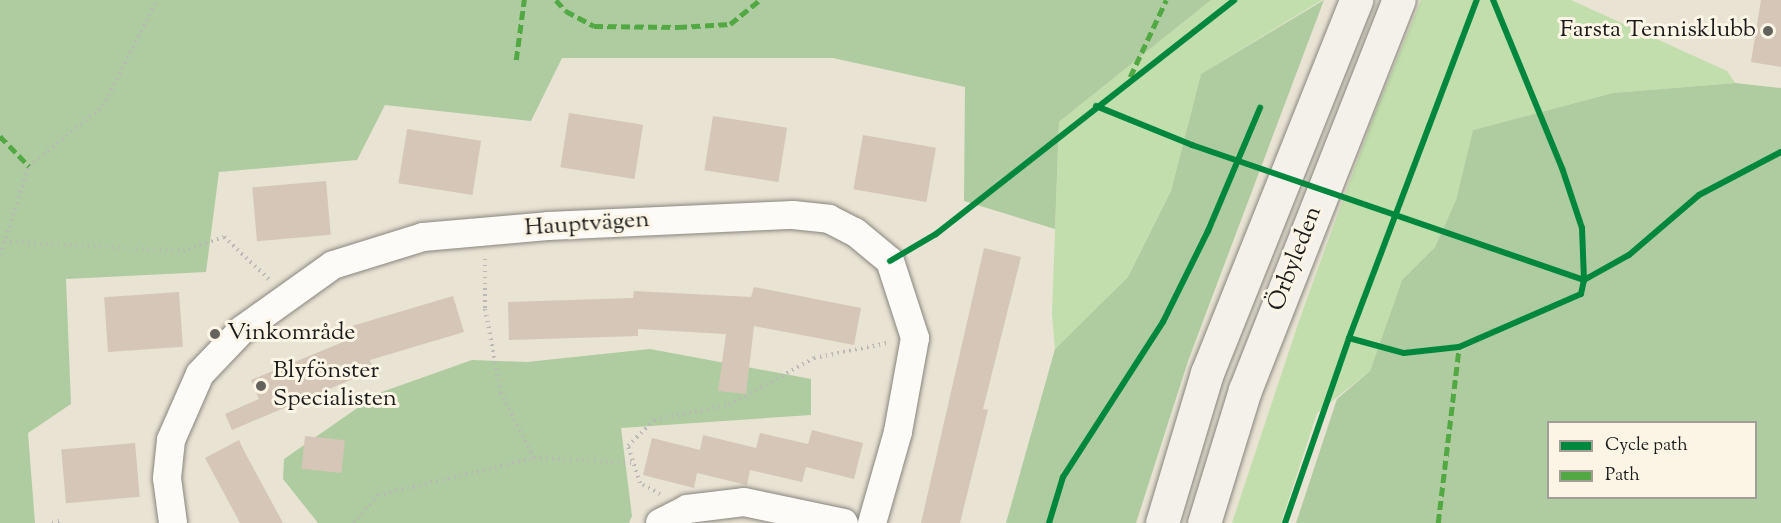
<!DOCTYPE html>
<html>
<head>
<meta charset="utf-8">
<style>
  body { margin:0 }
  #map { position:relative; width:1781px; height:523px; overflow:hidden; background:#e8e3d3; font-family:"Sorts Mill Goudy",serif }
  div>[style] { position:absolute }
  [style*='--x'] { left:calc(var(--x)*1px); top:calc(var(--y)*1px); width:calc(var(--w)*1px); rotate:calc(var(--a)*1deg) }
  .green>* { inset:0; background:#c1deac }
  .forest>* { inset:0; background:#afcca1 }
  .building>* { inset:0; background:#d5c6b7; transform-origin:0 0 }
  .path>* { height:4px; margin-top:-2px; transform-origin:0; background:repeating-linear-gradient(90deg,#b8b8b5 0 1.5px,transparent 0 6px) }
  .roads { filter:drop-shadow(0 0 2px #88867e) drop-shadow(0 0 2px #88867e) }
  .street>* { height:28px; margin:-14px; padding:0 14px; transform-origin:14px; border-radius:14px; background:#fcfbf8 }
  .secondary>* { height:33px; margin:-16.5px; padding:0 16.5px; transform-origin:16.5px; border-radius:16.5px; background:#f4f1ea }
  .quiet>* { height:4.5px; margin-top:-2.25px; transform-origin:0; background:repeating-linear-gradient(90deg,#52a943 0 9px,transparent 0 13.5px) }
  .cycleway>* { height:6px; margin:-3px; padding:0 3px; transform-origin:3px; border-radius:3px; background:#00873e }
  .dots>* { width:16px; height:16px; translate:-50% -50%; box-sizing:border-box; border:3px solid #fcf5e5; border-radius:50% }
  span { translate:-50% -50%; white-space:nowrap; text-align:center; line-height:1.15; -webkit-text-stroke:6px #fcf5e5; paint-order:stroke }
  .poi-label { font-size:24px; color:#1c1c1c }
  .right { translate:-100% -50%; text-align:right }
  .left { translate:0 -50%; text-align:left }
  .street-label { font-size:24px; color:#1c1c1c }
  .legend { position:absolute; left:1547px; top:421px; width:210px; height:78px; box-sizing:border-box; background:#fcf5e5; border:2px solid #a29e95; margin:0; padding:8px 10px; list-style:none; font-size:18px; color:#1c1c1c }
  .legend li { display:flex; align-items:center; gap:12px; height:30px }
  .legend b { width:30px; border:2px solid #a29e95 }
</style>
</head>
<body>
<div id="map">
  <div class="green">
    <i style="clip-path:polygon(1211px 0,1322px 0,1201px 74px,1171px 191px,1128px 277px,1055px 349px,1052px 314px,1059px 122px)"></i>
    <i style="clip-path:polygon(1421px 0,1571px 0,1727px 71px,1735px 83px,1613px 93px,1473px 130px,1456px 200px,1435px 247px,1402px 280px,1370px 371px,1317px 413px,1281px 523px,1232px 523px,1300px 318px,1374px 115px)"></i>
  </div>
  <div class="forest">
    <i style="clip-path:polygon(0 0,1211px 0,1059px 122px,1055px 229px,964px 201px,965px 87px,833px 58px,562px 58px,531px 121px,385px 105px,357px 160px,219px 172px,206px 272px,66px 279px,71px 404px,28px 433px,35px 523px,0 523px)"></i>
    <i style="clip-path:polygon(1324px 0,1188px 361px,1136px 523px,1006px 523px,1055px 349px,1128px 277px,1171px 191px,1201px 74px)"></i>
    <i style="clip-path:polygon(evenodd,1735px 83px,1781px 88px,1781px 523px,1296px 523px,1337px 399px,1370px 371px,1402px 280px,1435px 247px,1456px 200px,1473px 130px,1613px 93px,1735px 83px,1548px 422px,1756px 422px,1756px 498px,1548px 498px,1548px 422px)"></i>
    <i style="clip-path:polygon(650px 349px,811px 379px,811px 415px,621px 428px,632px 516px,629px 523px,318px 523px,283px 479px,284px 459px,379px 393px,472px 360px,527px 362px)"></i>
  </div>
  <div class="building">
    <i style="clip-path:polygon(1761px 0,1781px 0,1781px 67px,1751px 62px)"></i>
    <i style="left:569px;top:113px;width:75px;height:55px;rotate:9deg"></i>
    <i style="left:713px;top:116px;width:75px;height:55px;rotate:9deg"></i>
    <i style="left:407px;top:129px;width:75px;height:55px;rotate:9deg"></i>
    <i style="left:863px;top:135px;width:74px;height:55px;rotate:10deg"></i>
    <i style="left:326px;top:181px;width:54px;height:74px;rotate:85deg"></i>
    <i style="clip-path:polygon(984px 248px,1021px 257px,983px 409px,988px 410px,960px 523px,921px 523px)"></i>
    <i style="clip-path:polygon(754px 287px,861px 308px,854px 345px,754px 326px,746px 394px,718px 391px,726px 334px,638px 329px,638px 336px,509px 340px,508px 302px,633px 298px,634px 291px,751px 297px)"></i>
    <i style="left:179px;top:292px;width:55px;height:75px;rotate:86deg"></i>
    <i style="clip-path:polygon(453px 296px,464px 332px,370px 360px,374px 370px,232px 430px,225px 414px,259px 399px,251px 380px,355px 337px,352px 326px)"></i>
    <i style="clip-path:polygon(812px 430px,863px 443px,854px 479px,806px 467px,802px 482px,750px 470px,747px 485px,697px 473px,694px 488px,643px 475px,652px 438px,700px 450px,703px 435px,756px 448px,760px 433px,808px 444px)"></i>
    <i style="left:305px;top:436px;width:40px;height:33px;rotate:6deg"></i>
    <i style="clip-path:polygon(239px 440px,243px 449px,283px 523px,240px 523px,205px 458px)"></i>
    <i style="left:135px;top:443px;width:54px;height:74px;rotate:85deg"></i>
  </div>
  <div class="path">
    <i style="--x:4;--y:242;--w:179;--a:2.9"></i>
    <i style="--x:183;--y:251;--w:43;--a:-18.9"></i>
    <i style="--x:224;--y:237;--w:63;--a:43.1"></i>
    <i style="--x:0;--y:255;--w:94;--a:-72"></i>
    <i style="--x:29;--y:166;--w:95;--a:-39"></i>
    <i style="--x:103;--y:106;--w:119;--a:-63"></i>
    <i style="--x:534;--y:458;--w:99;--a:2.9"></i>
    <i style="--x:660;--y:494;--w:23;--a:-151"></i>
    <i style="--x:640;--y:483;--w:39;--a:-108"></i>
    <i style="--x:628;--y:446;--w:37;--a:-45"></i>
    <i style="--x:654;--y:420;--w:76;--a:-11.3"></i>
    <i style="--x:729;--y:405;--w:97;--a:-28.9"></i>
    <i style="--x:814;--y:358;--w:75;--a:-11.6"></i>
    <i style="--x:52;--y:523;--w:9;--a:-13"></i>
    <i style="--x:354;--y:523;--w:37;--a:-49"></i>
    <i style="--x:378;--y:495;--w:160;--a:-13.3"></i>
    <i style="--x:534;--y:458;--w:73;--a:-116.9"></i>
    <i style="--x:501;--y:393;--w:86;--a:-100.7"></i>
    <i style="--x:485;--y:308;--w:51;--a:-90"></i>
  </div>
  <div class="roads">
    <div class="street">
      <i style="--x:173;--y:523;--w:45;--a:-97.6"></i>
      <i style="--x:167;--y:478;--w:38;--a:-84"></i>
      <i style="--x:171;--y:440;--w:72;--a:-66.3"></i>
      <i style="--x:200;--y:374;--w:61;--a:-46.3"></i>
      <i style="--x:242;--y:330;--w:112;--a:-35.5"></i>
      <i style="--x:333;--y:265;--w:94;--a:-17.3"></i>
      <i style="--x:423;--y:237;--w:125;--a:-5"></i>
      <i style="--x:548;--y:226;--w:245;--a:-2.6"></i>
      <i style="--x:793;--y:215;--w:36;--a:6"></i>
      <i style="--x:829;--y:219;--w:29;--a:27"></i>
      <i style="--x:855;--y:232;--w:45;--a:39.6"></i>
      <i style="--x:890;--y:261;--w:81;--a:72"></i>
      <i style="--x:915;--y:338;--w:96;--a:100.3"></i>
      <i style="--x:898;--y:432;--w:95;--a:105.9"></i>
      <i style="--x:660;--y:523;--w:30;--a:-27"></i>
      <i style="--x:687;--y:509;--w:57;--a:-7"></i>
      <i style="--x:744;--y:502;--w:102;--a:11.9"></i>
    </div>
    <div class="secondary">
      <i style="--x:1162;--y:523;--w:157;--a:-73.3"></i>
      <i style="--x:1207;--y:373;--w:402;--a:-68.2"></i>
      <i style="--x:1204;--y:523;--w:139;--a:-72.9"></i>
      <i style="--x:1245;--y:390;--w:419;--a:-68.5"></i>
    </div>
  </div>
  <div class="quiet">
    <i style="--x:556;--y:0;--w:15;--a:48"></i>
    <i style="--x:566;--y:11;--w:32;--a:28"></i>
    <i style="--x:594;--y:26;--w:84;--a:0.7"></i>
    <i style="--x:678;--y:27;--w:52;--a:-3.3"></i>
    <i style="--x:730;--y:24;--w:38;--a:-39"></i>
    <i style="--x:516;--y:60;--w:61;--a:-82.4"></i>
    <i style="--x:1130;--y:77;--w:85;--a:-64.9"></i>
    <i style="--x:0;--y:136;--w:42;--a:46"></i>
    <i style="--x:1438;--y:523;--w:177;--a:-83.2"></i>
  </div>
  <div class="cycleway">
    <i style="--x:1096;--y:106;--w:104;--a:22.1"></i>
    <i style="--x:1192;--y:145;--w:415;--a:19"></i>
    <i style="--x:1584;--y:280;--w:52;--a:-92.2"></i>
    <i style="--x:1582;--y:228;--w:63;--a:-108.4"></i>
    <i style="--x:1562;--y:168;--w:182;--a:-112.3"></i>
    <i style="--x:890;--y:261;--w:53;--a:-30.4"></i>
    <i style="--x:936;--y:234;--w:379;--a:-38.1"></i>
    <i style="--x:1349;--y:338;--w:57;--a:15.3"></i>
    <i style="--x:1404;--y:353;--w:55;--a:-6.2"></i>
    <i style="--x:1459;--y:347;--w:133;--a:-23.5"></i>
    <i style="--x:1581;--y:294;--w:14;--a:-78"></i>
    <i style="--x:1584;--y:280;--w:51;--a:-29.1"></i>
    <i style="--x:1629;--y:255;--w:92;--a:-40.6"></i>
    <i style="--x:1699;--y:195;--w:93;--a:-27.7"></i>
    <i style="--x:1049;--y:523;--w:48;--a:-73.1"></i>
    <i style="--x:1063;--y:477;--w:184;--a:-57.2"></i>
    <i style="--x:1163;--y:322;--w:102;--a:-63.7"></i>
    <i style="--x:1208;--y:231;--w:134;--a:-67.1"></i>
    <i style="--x:1285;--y:523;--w:196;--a:-70.9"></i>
    <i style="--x:1349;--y:338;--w:361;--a:-69.3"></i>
  </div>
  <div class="dots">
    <i style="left:1768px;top:31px;background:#63625c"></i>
    <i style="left:215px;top:334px;background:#63625c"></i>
    <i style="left:261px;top:386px;background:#63625c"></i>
  </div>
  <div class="poi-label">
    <span class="right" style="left:1756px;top:31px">Farsta Tennisklubb</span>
    <span class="left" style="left:227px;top:334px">Vinkområde</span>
    <span class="left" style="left:273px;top:386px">Blyfönster<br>Specialisten</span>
  </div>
  <div class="street-label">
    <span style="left:587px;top:225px;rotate:-4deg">Hauptvägen</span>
    <span style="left:1296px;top:259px;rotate:-69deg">Örbyleden</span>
  </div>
  <ul class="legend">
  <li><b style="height:8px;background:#00873e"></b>Cycle path</li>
  <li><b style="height:8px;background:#52a943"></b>Path</li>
  </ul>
</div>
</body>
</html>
